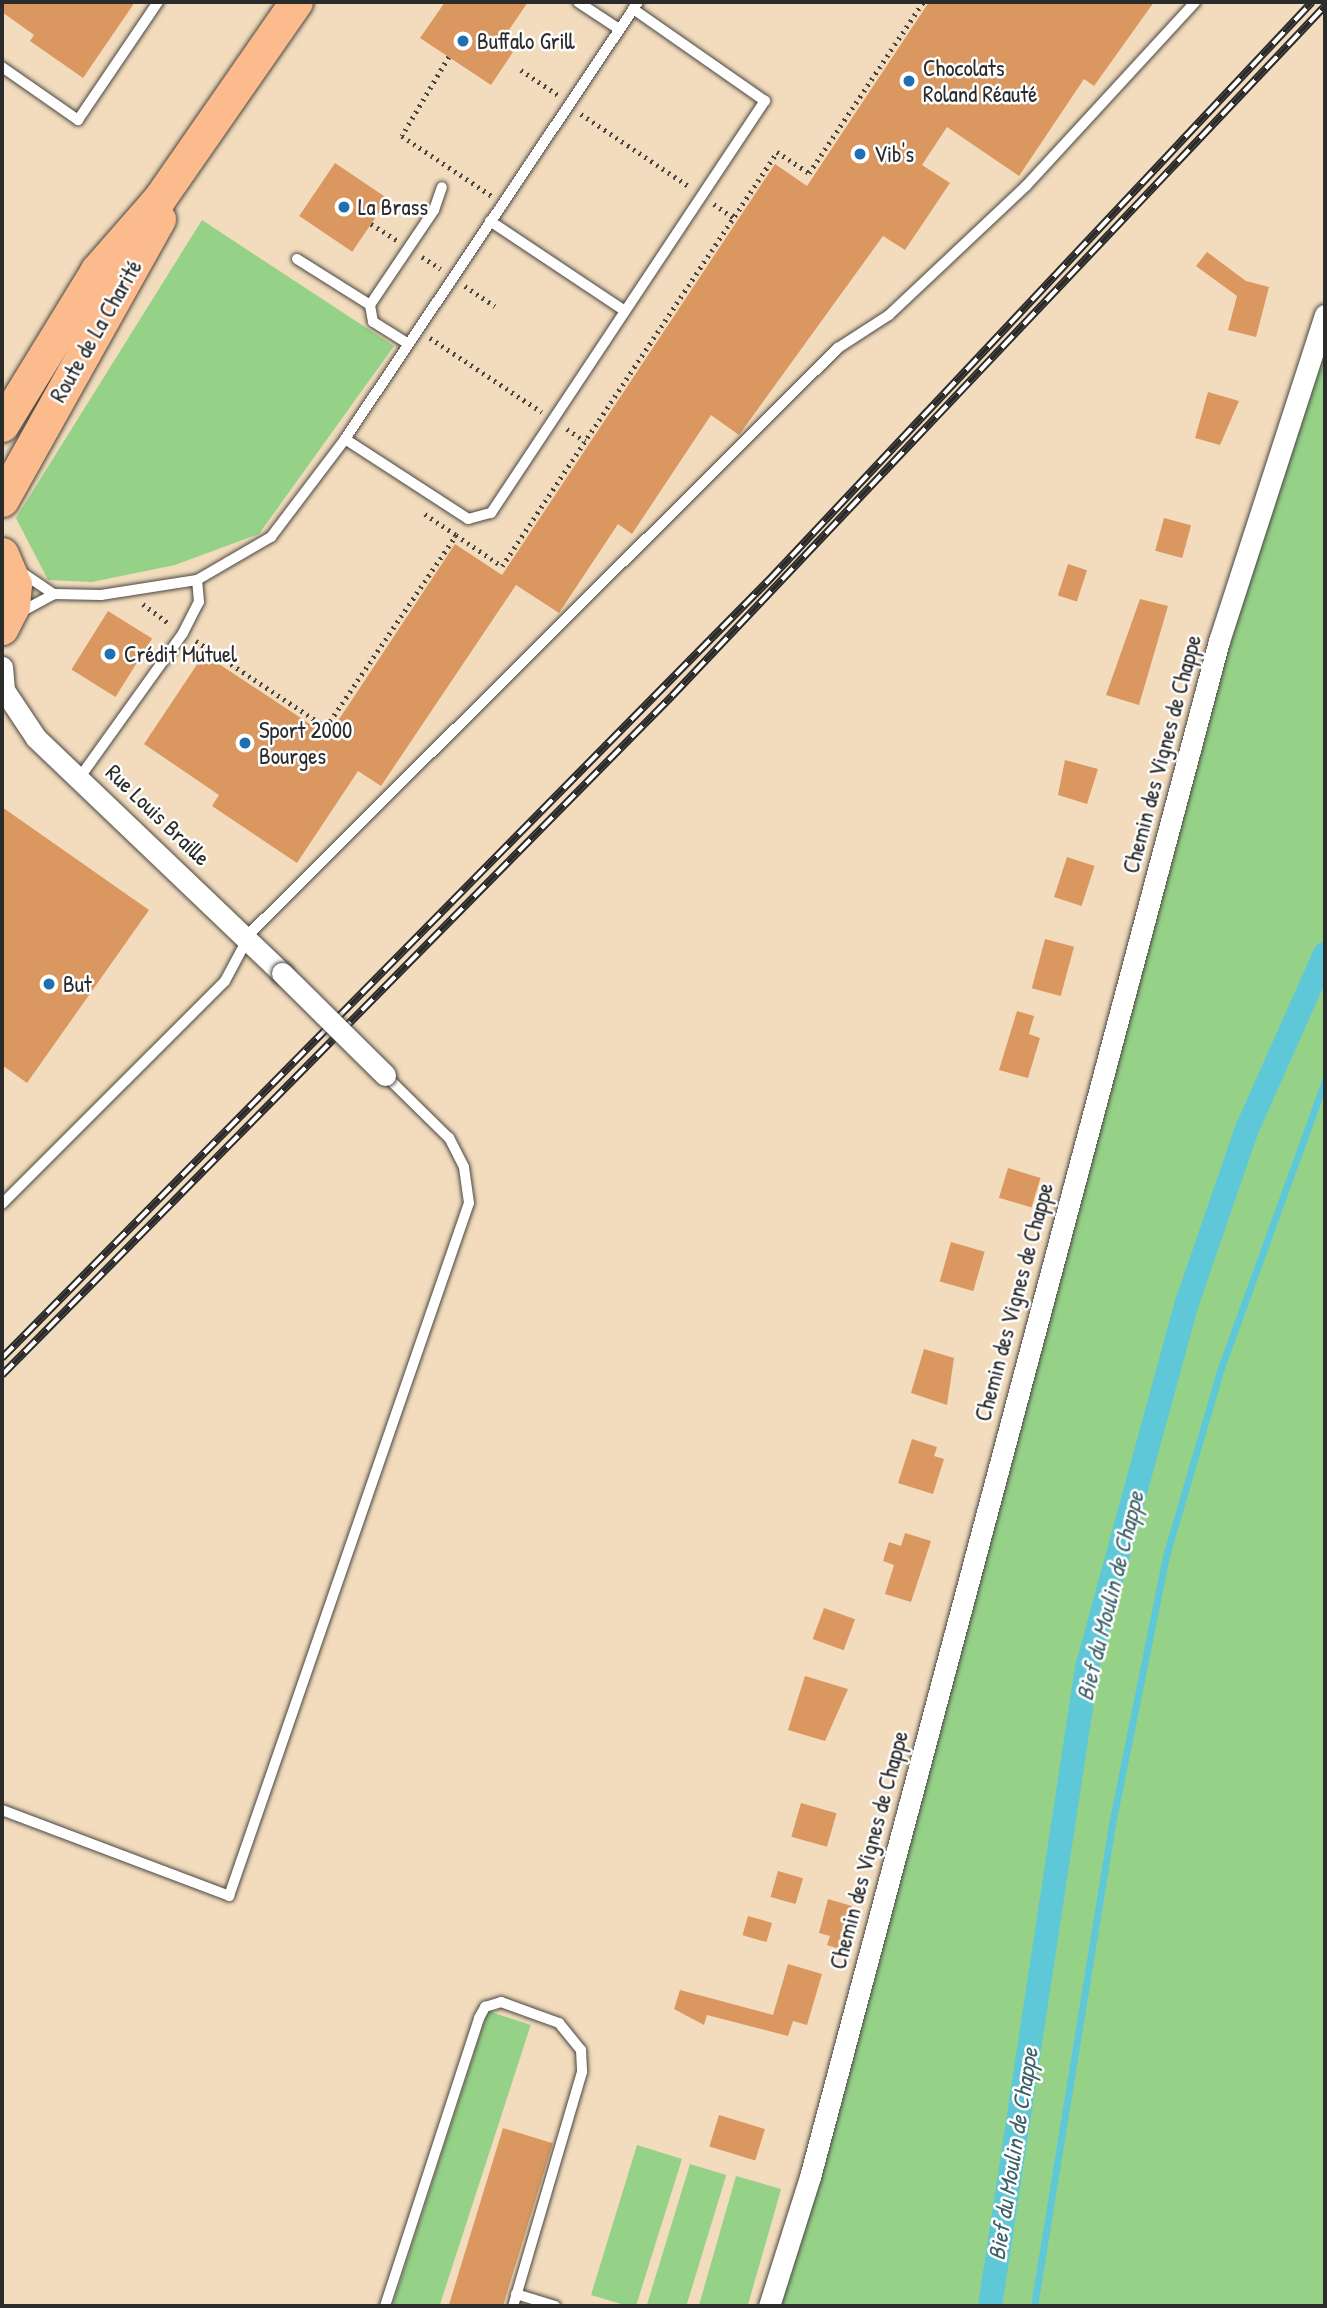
<!DOCTYPE html>
<html>
<head>
<meta charset="utf-8">
<style>
  body { margin:0 }
  #map { position:relative; width:1327px; height:2308px; overflow:hidden; background:#f2dcbd; font-family:"Patrick Hand",sans-serif }
  div>[style] { position:absolute }
  [style*='--x'] { left:calc(var(--x)*1px); top:calc(var(--y)*1px); width:calc(var(--w)*1px); rotate:calc(var(--a)*1deg) }
  .green>* { inset:0; background:#95d288; transform-origin:0 0 }
  .stream>* { height:7px; margin:-3.5px; padding:0 3.5px; transform-origin:3.5px; border-radius:3.5px; background:#5ec8d9 }
  .canal>* { height:24px; margin:-12px; padding:0 12px; transform-origin:12px; border-radius:12px; background:#5ec8d9 }
  .building>* { inset:0; background:#da9860; transform-origin:0 0 }
  .path>* { height:4.5px; margin-top:-2.25px; transform-origin:0; background:repeating-linear-gradient(90deg,#494641 0 2px,transparent 0 7px) }
  .roads { filter:drop-shadow(0 0 2px #494641) drop-shadow(0 0 2px #494641) }
  .service>* { height:10px; margin:-5px; padding:0 5px; transform-origin:5px; border-radius:5px; background:#fff }
  .minor>* { height:21px; margin:-10.5px; padding:0 10.5px; transform-origin:10.5px; border-radius:10.5px; background:#fff }
  .primary>* { height:33px; margin:-16.5px; padding:0 16.5px; transform-origin:16.5px; border-radius:16.5px; background:#fbbb8c }
  .rail>* { height:8px; margin-top:-4px; transform-origin:0; background:repeating-linear-gradient(90deg,#fff 0 16px,#2b2b2b 0 32px); box-sizing:border-box; border-block:2px solid #2b2b2b }
  .bridges { filter:drop-shadow(0 0 2px #494641) drop-shadow(0 0 2px #494641) }
  .minor-bridge>* { height:21px; margin:-10.5px; padding:0 10.5px; transform-origin:10.5px; border-radius:10.5px; background:#fff }
  .dots>* { width:19px; height:19px; translate:-50% -50%; box-sizing:border-box; border:4px solid #fff; border-radius:50% }
  span { translate:-50% -50%; white-space:nowrap; text-align:center; line-height:1.15; -webkit-text-stroke:5px #fff; paint-order:stroke }
  .poi-label { font-size:23px; color:#2b2b2b }
  .left { translate:0 -50%; text-align:left }
  .street-label { font-size:23px; color:#2b2b2b }
  .water-label { font-size:24px; color:#3d6268; font-style:italic }
  .frame { position:absolute; inset:0; border:4px solid #2b2b2b; pointer-events:none }
</style>
</head>
<body>
<div id="map">
  <div class="green">
    <i style="clip-path:polygon(202px 220px,394px 346px,259px 534px,175px 565px,92px 582px,48px 580px,16px 518px)"></i>
    <i style="clip-path:polygon(1325px 315px,1325px 2306px,769px 2306px,1219px 641px)"></i>
    <i style="left:488px;top:2011px;width:45px;height:310px;rotate:18deg"></i>
    <i style="clip-path:polygon(637px 2145px,682px 2159px,636px 2306px,628px 2306px,591px 2295px)"></i>
    <i style="left:690px;top:2164px;width:38px;height:148px;rotate:17deg"></i>
    <i style="left:736px;top:2176px;width:47px;height:136px;rotate:16deg"></i>
  </div>
  <div class="stream">
    <i style="--x:1034;--y:2306;--w:488;--a:-80.8"></i>
    <i style="--x:1112;--y:1824;--w:273;--a:-78.6"></i>
    <i style="--x:1166;--y:1556;--w:196;--a:-73.7"></i>
    <i style="--x:1221;--y:1368;--w:306;--a:-70.1"></i>
  </div>
  <div class="canal">
    <i style="--x:990;--y:2306;--w:645;--a:-81.36"></i>
    <i style="--x:1087;--y:1668;--w:382;--a:-74.7"></i>
    <i style="--x:1188;--y:1300;--w:181;--a:-71"></i>
    <i style="--x:1247;--y:1129;--w:192;--a:-66"></i>
  </div>
  <div class="building">
    <i style="clip-path:polygon(2px 2px,135px 2px,83px 78px,30px 41px,34px 35px,2px 12px)"></i>
    <i style="clip-path:polygon(445px 2px,528px 2px,500px 43px,513px 52px,491px 85px,420px 38px)"></i>
    <i style="clip-path:polygon(929px 2px,1154px 2px,1094px 86px,1084px 79px,1019px 176px,947px 127px,922px 165px,950px 183px,905px 250px,883px 236px,739px 435px,711px 415px,632px 534px,618px 524px,559px 613px,516px 585px,381px 786px,358px 771px,297px 863px,212px 806px,219px 795px,144px 744px,204px 654px,328px 736px,455px 544px,502px 575px,775px 164px,807px 186px)"></i>
    <i style="left:335px;top:163px;width:64px;height:64px;rotate:34deg"></i>
    <i style="clip-path:polygon(1207px 252px,1246px 281px,1269px 287px,1256px 337px,1228px 330px,1237px 296px,1196px 266px)"></i>
    <i style="clip-path:polygon(1208px 392px,1239px 401px,1220px 445px,1195px 438px)"></i>
    <i style="left:1164px;top:518px;width:28px;height:34px;rotate:15deg"></i>
    <i style="left:1068px;top:564px;width:20px;height:33px;rotate:18deg"></i>
    <i style="clip-path:polygon(1140px 599px,1168px 606px,1139px 705px,1106px 695px)"></i>
    <i style="left:108px;top:611px;width:52px;height:69px;rotate:32deg"></i>
    <i style="clip-path:polygon(1065px 760px,1098px 769px,1087px 804px,1058px 795px)"></i>
    <i style="clip-path:polygon(2px 807px,149px 910px,27px 1083px,2px 1065px)"></i>
    <i style="left:1067px;top:857px;width:29px;height:42px;rotate:18deg"></i>
    <i style="left:1045px;top:939px;width:30px;height:51px;rotate:15deg"></i>
    <i style="clip-path:polygon(1017px 1011px,1034px 1016px,1029px 1034px,1040px 1038px,1028px 1078px,999px 1070px)"></i>
    <i style="left:1008px;top:1168px;width:34px;height:31px;rotate:17deg"></i>
    <i style="left:951px;top:1242px;width:35px;height:41px;rotate:16deg"></i>
    <i style="clip-path:polygon(924px 1349px,954px 1358px,947px 1405px,911px 1393px)"></i>
    <i style="clip-path:polygon(912px 1439px,937px 1447px,934px 1456px,944px 1459px,933px 1494px,898px 1483px)"></i>
    <i style="clip-path:polygon(905px 1533px,931px 1541px,911px 1602px,885px 1594px,894px 1565px,883px 1561px,889px 1542px,901px 1546px)"></i>
    <i style="left:824px;top:1608px;width:33px;height:33px;rotate:20deg"></i>
    <i style="clip-path:polygon(805px 1676px,848px 1689px,825px 1741px,788px 1730px)"></i>
    <i style="left:801px;top:1803px;width:37px;height:35px;rotate:16deg"></i>
    <i style="left:778px;top:1871px;width:26px;height:27px;rotate:16deg"></i>
    <i style="clip-path:polygon(828px 1899px,852px 1906px,849px 1952px,827px 1945px,830px 1936px,819px 1933px)"></i>
    <i style="left:748px;top:1916px;width:25px;height:20px;rotate:16deg"></i>
    <i style="clip-path:polygon(788px 1964px,822px 1974px,807px 2025px,793px 2021px,788px 2036px,707px 2015px,704px 2025px,674px 2009px,680px 1990px,773px 2015px)"></i>
    <i style="left:719px;top:2115px;width:48px;height:33px;rotate:17deg"></i>
    <i style="left:503px;top:2128px;width:52px;height:186px;rotate:17deg"></i>
  </div>
  <div class="path">
    <i style="--x:449;--y:57;--w:92;--a:120.7"></i>
    <i style="--x:402;--y:136;--w:108;--a:33.7"></i>
    <i style="--x:521;--y:70;--w:45;--a:34"></i>
    <i style="--x:581;--y:114;--w:131;--a:33.8"></i>
    <i style="--x:714;--y:204;--w:24;--a:35"></i>
    <i style="--x:371;--y:224;--w:31;--a:32"></i>
    <i style="--x:422;--y:257;--w:22;--a:32"></i>
    <i style="--x:465;--y:286;--w:36;--a:34"></i>
    <i style="--x:430;--y:338;--w:134;--a:33.5"></i>
    <i style="--x:567;--y:429;--w:22;--a:34"></i>
    <i style="--x:425;--y:514;--w:37;--a:34"></i>
    <i style="--x:143;--y:604;--w:35;--a:37"></i>
    <i style="--x:196;--y:641;--w:156;--a:33.5"></i>
    <i style="--x:326;--y:727;--w:232;--a:-55.9"></i>
    <i style="--x:456;--y:535;--w:55;--a:34"></i>
    <i style="--x:502;--y:566;--w:497;--a:-56.4"></i>
    <i style="--x:777;--y:152;--w:38;--a:33"></i>
    <i style="--x:809;--y:173;--w:206;--a:-56.3"></i>
  </div>
  <div class="roads">
    <div class="service">
      <i style="--x:578;--y:2;--w:49;--a:33.4"></i>
      <i style="--x:2;--y:67;--w:93;--a:34.9"></i>
      <i style="--x:78;--y:120;--w:143;--a:-55.9"></i>
      <i style="--x:490;--y:221;--w:162;--a:33.7"></i>
      <i style="--x:297;--y:259;--w:86;--a:32.2"></i>
      <i style="--x:407;--y:343;--w:40;--a:-148"></i>
      <i style="--x:373;--y:322;--w:17;--a:-100"></i>
      <i style="--x:370;--y:305;--w:115;--a:-56"></i>
      <i style="--x:434;--y:210;--w:24;--a:-71"></i>
      <i style="--x:345;--y:439;--w:147;--a:33"></i>
      <i style="--x:468;--y:519;--w:24;--a:-15"></i>
      <i style="--x:491;--y:513;--w:495;--a:-56.4"></i>
      <i style="--x:765;--y:101;--w:161;--a:-145.1"></i>
      <i style="--x:21;--y:572;--w:40;--a:34"></i>
      <i style="--x:17;--y:614;--w:42;--a:-28.4"></i>
      <i style="--x:54;--y:594;--w:47;--a:1.2"></i>
      <i style="--x:101;--y:595;--w:97;--a:-8.9"></i>
      <i style="--x:197;--y:580;--w:86;--a:-30.2"></i>
      <i style="--x:271;--y:537;--w:123;--a:-52.9"></i>
      <i style="--x:345;--y:439;--w:526;--a:-56.16"></i>
      <i style="--x:80;--y:777;--w:177;--a:-54.4"></i>
      <i style="--x:183;--y:633;--w:35;--a:-63"></i>
      <i style="--x:199;--y:602;--w:22;--a:-95"></i>
      <i style="--x:247;--y:936;--w:834;--a:-44.85"></i>
      <i style="--x:838;--y:348;--w:61;--a:-32.9"></i>
      <i style="--x:889;--y:315;--w:188;--a:-43.3"></i>
      <i style="--x:1026;--y:186;--w:250;--a:-47.4"></i>
      <i style="--x:2;--y:1204;--w:315;--a:-45"></i>
      <i style="--x:225;--y:981;--w:49;--a:-61.9"></i>
      <i style="--x:2;--y:1810;--w:243;--a:20.7"></i>
      <i style="--x:229;--y:1896;--w:733;--a:-70.9"></i>
      <i style="--x:469;--y:1203;--w:36;--a:-98"></i>
      <i style="--x:464;--y:1167;--w:33;--a:-117"></i>
      <i style="--x:449;--y:1138;--w:90;--a:-135.5"></i>
      <i style="--x:516;--y:2294;--w:41;--a:17.1"></i>
      <i style="--x:385;--y:2306;--w:303;--a:-71.9"></i>
      <i style="--x:479;--y:2018;--w:13;--a:-61"></i>
      <i style="--x:485;--y:2007;--w:17;--a:-17"></i>
      <i style="--x:501;--y:2002;--w:62;--a:19.9"></i>
      <i style="--x:559;--y:2023;--w:35;--a:51"></i>
      <i style="--x:581;--y:2050;--w:22;--a:87"></i>
      <i style="--x:582;--y:2072;--w:244;--a:106.4"></i>
    </div>
    <div class="minor">
      <i style="--x:2;--y:667;--w:23;--a:85"></i>
      <i style="--x:4;--y:690;--w:58;--a:56.3"></i>
      <i style="--x:36;--y:738;--w:340;--a:43.7"></i>
      <i style="--x:769;--y:2306;--w:135;--a:-72.4"></i>
      <i style="--x:810;--y:2177;--w:1590;--a:-75.09"></i>
      <i style="--x:1219;--y:641;--w:343;--a:-72"></i>
    </div>
    <div class="primary">
      <i style="--x:2;--y:425;--w:182;--a:-58.5"></i>
      <i style="--x:97;--y:270;--w:94;--a:-48.9"></i>
      <i style="--x:159;--y:199;--w:240;--a:-55.2"></i>
      <i style="--x:2;--y:500;--w:322;--a:-60.8"></i>
      <i style="--x:2;--y:554;--w:33;--a:67"></i>
      <i style="--x:15;--y:584;--w:22;--a:95"></i>
      <i style="--x:13;--y:606;--w:25;--a:117"></i>
    </div>
  </div>
  <div class="rail">
    <i style="--x:2;--y:1358;--w:1093;--a:-45.41"></i>
    <i style="--x:769;--y:580;--w:793;--a:-46.79"></i>
    <i style="--x:2;--y:1375;--w:954;--a:-45.38"></i>
    <i style="--x:672;--y:696;--w:950;--a:-46.58"></i>
  </div>
  <div class="bridges">
    <div class="minor-bridge">
      <i style="--x:282;--y:973;--w:145;--a:44.7"></i>
    </div>
  </div>
  <div class="dots">
    <i style="left:463px;top:41px;background:#1f6fb2"></i>
    <i style="left:909px;top:81px;background:#1f6fb2"></i>
    <i style="left:860px;top:154px;background:#1f6fb2"></i>
    <i style="left:344px;top:207px;background:#1f6fb2"></i>
    <i style="left:110px;top:654px;background:#1f6fb2"></i>
    <i style="left:245px;top:743px;background:#1f6fb2"></i>
    <i style="left:49px;top:984px;background:#1f6fb2"></i>
  </div>
  <div class="poi-label">
    <span class="left" style="left:477px;top:41px">Buffalo Grill</span>
    <span class="left" style="left:923px;top:81px">Chocolats<br>Roland Réauté</span>
    <span class="left" style="left:874px;top:154px">Vib's</span>
    <span class="left" style="left:358px;top:207px">La Brass</span>
    <span class="left" style="left:124px;top:654px">Crédit Mutuel</span>
    <span class="left" style="left:259px;top:743px">Sport 2000<br>Bourges</span>
    <span class="left" style="left:63px;top:984px">But</span>
  </div>
  <div class="street-label">
    <span style="left:96px;top:331px;rotate:-60deg">Route de La Charité</span>
    <span style="left:1162px;top:754px;rotate:-75deg">Chemin des Vignes de Chappe</span>
    <span style="left:158px;top:815px;rotate:44deg">Rue Louis Braille</span>
    <span style="left:1014px;top:1302px;rotate:-75deg">Chemin des Vignes de Chappe</span>
    <span style="left:869px;top:1850px;rotate:-75deg">Chemin des Vignes de Chappe</span>
  </div>
  <div class="water-label">
    <span style="left:1110px;top:1596px;rotate:-76deg">Bief du Moulin de Chappe</span>
    <span style="left:1013px;top:2154px;rotate:-81deg">Bief du Moulin de Chappe</span>
  </div>
  <div class="frame"></div>
</div>
</body>
</html>
